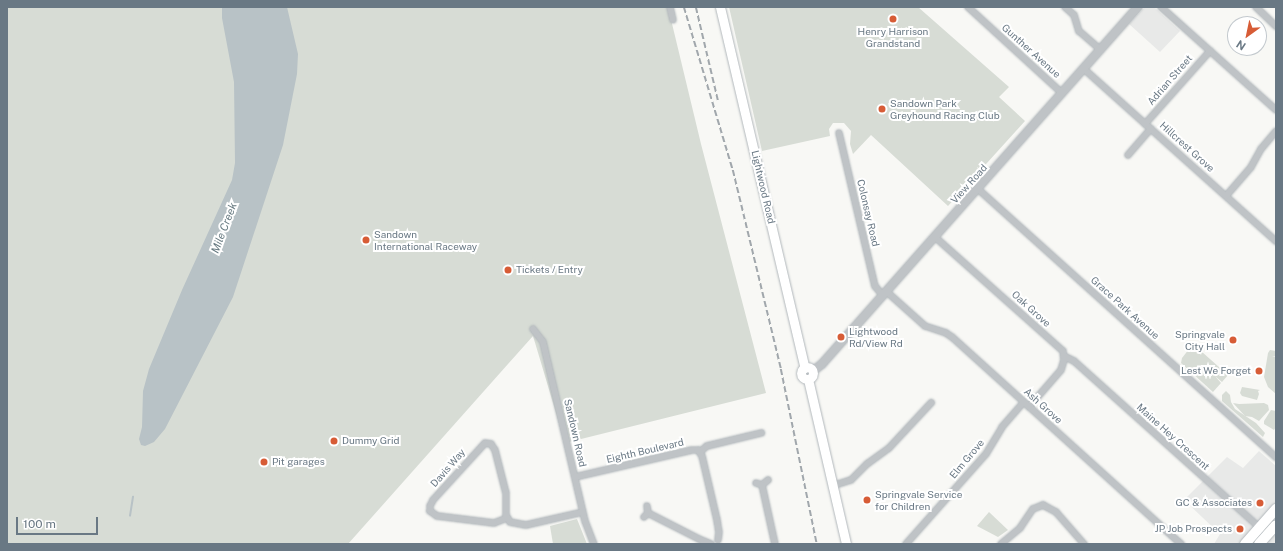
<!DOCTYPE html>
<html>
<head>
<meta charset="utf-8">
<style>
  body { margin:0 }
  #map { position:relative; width:1283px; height:551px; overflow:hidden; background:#f8f8f5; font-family:"Public Sans",sans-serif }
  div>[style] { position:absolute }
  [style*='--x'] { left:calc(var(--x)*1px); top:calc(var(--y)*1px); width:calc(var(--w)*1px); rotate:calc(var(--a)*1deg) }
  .built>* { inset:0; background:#e8e9e8 }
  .green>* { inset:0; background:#d7dcd5 }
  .water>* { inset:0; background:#b8c2c6 }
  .stream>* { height:1.5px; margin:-0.75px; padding:0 0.75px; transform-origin:0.75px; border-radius:0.75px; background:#b8c2c6 }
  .roads { filter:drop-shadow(0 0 1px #b1b7bb) drop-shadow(0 0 1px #b1b7bb) }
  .minor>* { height:6px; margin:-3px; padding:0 3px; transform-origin:3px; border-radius:3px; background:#bfc3c6 }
  .tertiary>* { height:8px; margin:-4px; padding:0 4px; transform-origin:4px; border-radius:4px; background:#bfc3c6 }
  .secondary>* { height:9px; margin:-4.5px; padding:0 4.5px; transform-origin:4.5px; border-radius:4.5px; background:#fff }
  .secondary>.ring { margin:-4.5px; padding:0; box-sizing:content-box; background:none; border:9px solid #fff; border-radius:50% }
  .trunk>* { height:10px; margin:-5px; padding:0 5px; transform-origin:5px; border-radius:5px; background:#fff }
  .rail>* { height:1.5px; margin-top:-0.75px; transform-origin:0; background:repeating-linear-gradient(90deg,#a1a7ac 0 6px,transparent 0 9px) }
  .dots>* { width:11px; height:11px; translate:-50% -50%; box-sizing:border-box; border:2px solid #fff; border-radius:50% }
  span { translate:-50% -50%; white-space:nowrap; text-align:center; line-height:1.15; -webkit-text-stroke:4px #fff; paint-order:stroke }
  .poi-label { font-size:10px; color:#697884 }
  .left { translate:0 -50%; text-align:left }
  .right { translate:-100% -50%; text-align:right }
  .street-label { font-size:10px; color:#697884 }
  .water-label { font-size:11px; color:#65787f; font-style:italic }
  .frame { position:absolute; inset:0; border:8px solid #697884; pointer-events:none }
  .north { position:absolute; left:1227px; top:16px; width:40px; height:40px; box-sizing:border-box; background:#fff; border:1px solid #c3c9ce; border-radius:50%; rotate:213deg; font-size:11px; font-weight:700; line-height:16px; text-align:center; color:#697884 }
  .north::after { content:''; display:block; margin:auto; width:14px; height:18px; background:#d75c36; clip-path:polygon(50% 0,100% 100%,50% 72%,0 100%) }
  .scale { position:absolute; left:16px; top:517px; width:82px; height:18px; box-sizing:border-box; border:2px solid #697884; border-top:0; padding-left:5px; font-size:12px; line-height:14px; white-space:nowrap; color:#697884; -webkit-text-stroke:3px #fff; paint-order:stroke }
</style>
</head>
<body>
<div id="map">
  <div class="built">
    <i style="clip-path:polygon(1145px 7px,1154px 7px,1180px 31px,1160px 52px,1129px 24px)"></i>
    <i style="clip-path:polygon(1259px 451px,1276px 466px,1276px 544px,1214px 544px,1220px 534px,1184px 500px,1227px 457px,1243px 468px)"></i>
  </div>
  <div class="green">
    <i style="clip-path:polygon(7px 7px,668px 7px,701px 144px,766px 393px,565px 443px,533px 336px,348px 544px,7px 544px)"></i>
    <i style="clip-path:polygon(729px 7px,918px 7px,1009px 87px,999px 97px,1025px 121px,948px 206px,871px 135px,853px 154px,850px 144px,851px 131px,844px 123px,833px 123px,829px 129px,830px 136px,762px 151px)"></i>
    <i style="clip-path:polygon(1193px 344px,1228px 375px,1222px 382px,1215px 376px,1221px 383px,1213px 392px,1181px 363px,1182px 358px)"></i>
    <i style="clip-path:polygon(1270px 350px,1276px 351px,1276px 356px,1272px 356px,1276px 357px,1276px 394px,1268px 387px,1264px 377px,1268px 353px)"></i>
    <i style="clip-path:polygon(1242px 387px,1260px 390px,1258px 391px,1259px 394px,1257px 400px,1242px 396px,1240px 393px)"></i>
    <i style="clip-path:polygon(1226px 391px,1230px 395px,1231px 402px,1235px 409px,1256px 423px,1265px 433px,1263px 437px,1222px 401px,1222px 395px)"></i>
    <i style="clip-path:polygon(1233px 403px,1239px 404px,1264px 403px,1268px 405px,1269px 410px,1259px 421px,1252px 417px,1245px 416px)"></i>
    <i style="clip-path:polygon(1271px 410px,1276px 411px,1276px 427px,1274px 430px,1264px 424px,1264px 421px)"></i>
    <i style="clip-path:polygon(989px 512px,1008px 530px,998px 537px,977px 526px)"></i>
    <i style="clip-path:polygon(577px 519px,587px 544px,553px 544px,550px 526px)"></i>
  </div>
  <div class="water">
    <i style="clip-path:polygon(222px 7px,287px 7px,298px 54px,297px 74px,283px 145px,233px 297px,165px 429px,154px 442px,145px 446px,141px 445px,139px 439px,142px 427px,143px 391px,149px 369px,182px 290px,232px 180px,235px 163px,234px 82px,222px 18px)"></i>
  </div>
  <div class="stream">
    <i style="--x:130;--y:516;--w:19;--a:-81"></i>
  </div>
  <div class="roads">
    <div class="minor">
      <i style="--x:670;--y:7;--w:13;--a:77"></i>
      <i style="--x:968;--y:7;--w:127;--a:42.5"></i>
      <i style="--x:1065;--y:7;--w:12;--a:42"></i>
      <i style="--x:1074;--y:15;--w:17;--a:73"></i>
      <i style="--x:1079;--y:31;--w:29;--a:41"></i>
      <i style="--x:1161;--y:7;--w:154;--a:41.8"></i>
      <i style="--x:1256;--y:7;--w:28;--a:44"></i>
      <i style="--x:1084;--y:69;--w:258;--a:41.9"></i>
      <i style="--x:1145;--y:124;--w:98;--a:-48.3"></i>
      <i style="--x:839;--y:133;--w:157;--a:76.8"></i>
      <i style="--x:875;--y:286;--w:13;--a:51"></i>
      <i style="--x:1128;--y:155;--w:35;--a:-49"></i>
      <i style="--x:978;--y:189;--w:401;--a:42"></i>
      <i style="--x:1226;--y:196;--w:38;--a:-49"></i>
      <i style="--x:1251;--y:167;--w:21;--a:-61"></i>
      <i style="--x:1261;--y:149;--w:23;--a:-50"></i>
      <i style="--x:935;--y:237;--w:171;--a:41.7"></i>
      <i style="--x:1063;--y:351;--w:9;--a:84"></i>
      <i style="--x:1064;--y:360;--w:10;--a:107"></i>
      <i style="--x:1061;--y:370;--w:49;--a:130.9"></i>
      <i style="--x:887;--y:292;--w:51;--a:41.8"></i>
      <i style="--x:925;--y:326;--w:22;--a:18"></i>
      <i style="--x:946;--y:333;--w:7;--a:34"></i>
      <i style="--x:952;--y:337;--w:309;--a:42.1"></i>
      <i style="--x:533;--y:329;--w:16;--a:52"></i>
      <i style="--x:543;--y:342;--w:184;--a:76.8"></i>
      <i style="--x:585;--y:521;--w:25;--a:69"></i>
      <i style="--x:1064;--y:356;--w:11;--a:27"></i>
      <i style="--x:1074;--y:361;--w:251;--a:41.9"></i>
      <i style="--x:700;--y:452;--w:9;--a:-41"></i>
      <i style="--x:707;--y:446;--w:56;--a:-13.5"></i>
      <i style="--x:575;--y:477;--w:120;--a:-13"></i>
      <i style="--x:692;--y:450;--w:6;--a:0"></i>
      <i style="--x:698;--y:450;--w:7;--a:56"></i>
      <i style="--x:702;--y:456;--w:66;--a:76.8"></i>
      <i style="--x:717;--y:520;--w:12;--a:81"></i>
      <i style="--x:719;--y:532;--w:8;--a:97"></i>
      <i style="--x:756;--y:483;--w:6;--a:18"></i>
      <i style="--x:762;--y:485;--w:8;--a:-40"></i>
      <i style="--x:762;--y:485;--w:60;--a:77.6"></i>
      <i style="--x:832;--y:486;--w:20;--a:-18"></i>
      <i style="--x:851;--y:480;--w:23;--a:-45"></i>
      <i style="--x:867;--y:464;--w:27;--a:-36"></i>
      <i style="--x:889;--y:448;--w:62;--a:-47"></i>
      <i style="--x:648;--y:513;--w:57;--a:27"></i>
      <i style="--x:699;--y:539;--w:13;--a:23"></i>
      <i style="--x:644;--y:517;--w:6;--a:-45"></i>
      <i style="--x:648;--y:513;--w:7;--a:-98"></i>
      <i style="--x:507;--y:518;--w:14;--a:159"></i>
      <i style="--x:494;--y:523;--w:57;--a:-173"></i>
      <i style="--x:437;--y:516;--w:9;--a:-144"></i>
      <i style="--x:430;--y:511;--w:5;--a:-90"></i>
      <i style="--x:430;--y:506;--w:7;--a:-63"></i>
      <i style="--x:433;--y:500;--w:77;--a:-47.6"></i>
      <i style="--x:485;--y:443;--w:6;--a:9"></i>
      <i style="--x:491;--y:444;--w:7;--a:56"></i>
      <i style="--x:495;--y:450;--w:44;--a:75.7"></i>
      <i style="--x:506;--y:493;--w:22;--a:90"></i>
      <i style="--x:506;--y:515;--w:8;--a:60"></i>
      <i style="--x:510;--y:522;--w:16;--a:11"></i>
      <i style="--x:526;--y:525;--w:58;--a:-12.8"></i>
      <i style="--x:906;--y:544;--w:120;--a:-48.4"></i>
      <i style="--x:986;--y:454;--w:31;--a:-59"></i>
      <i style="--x:1002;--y:427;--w:33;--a:-49"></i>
      <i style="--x:1001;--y:544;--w:25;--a:-40"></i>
      <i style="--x:1020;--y:528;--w:23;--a:-56"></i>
      <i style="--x:1033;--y:509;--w:11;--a:-22"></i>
      <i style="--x:1043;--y:505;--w:15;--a:28"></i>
      <i style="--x:1056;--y:512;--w:43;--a:48.8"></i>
    </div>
    <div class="tertiary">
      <i style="--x:813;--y:371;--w:11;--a:-38"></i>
      <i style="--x:822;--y:364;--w:477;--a:-48.5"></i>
    </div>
    <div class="secondary">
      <i style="--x:720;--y:7;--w:371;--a:76.8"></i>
      <i class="ring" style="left:801px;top:367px;width:3px;height:3px"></i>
      <i style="--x:808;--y:379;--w:169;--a:77"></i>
    </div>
    <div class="trunk">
      <i style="--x:1245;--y:544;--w:47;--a:-48.5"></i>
      <i style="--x:1259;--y:544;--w:25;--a:-48"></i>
    </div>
  </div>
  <div class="rail">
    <i style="--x:684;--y:7;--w:170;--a:73.3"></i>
    <i style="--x:733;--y:170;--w:205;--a:76.4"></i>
    <i style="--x:781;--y:369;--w:179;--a:78.4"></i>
    <i style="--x:696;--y:7;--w:96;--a:76.7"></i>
  </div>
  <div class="dots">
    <i style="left:893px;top:19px;background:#d75c36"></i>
    <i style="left:882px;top:109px;background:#d75c36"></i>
    <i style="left:366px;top:240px;background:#d75c36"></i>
    <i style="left:508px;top:270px;background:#d75c36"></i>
    <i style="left:841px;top:337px;background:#d75c36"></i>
    <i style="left:1233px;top:340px;background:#d75c36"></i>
    <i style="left:1259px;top:371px;background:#d75c36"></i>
    <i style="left:334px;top:441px;background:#d75c36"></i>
    <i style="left:264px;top:462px;background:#d75c36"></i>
    <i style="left:867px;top:500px;background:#d75c36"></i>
    <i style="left:1260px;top:503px;background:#d75c36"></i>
    <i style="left:1240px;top:529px;background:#d75c36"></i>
  </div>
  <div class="poi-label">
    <span style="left:893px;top:37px">Henry Harrison<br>Grandstand</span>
    <span class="left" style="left:890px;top:109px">Sandown Park<br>Greyhound Racing Club</span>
    <span class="left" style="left:374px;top:240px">Sandown<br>International Raceway</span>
    <span class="left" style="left:516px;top:270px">Tickets / Entry</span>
    <span class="left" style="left:849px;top:337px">Lightwood<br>Rd/View Rd</span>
    <span class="right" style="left:1225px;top:340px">Springvale<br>City Hall</span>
    <span class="right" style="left:1251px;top:371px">Lest We Forget</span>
    <span class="left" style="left:342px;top:441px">Dummy Grid</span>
    <span class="left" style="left:272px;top:462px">Pit garages</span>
    <span class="left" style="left:875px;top:500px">Springvale Service<br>for Children</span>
    <span class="right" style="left:1252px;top:503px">GC &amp; Associates</span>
    <span class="right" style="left:1232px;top:529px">JP Job Prospects</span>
  </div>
  <div class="street-label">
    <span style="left:1031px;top:51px;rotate:42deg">Gunther Avenue</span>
    <span style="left:1170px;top:80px;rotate:-49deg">Adrian Street</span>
    <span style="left:1187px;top:147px;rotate:42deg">Hillcrest Grove</span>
    <span style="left:969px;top:184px;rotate:-48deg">View Road</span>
    <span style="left:763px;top:187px;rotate:77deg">Lightwood Road</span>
    <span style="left:868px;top:213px;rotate:77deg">Colonsay Road</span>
    <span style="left:1125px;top:308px;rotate:42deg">Grace Park Avenue</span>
    <span style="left:1031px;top:309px;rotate:42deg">Oak Grove</span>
    <span style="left:1043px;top:406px;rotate:42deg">Ash Grove</span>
    <span style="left:575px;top:433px;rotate:77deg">Sandown Road</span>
    <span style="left:1173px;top:437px;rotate:42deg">Maine Hey Crescent</span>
    <span style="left:645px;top:451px;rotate:-13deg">Eighth Boulevard</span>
    <span style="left:967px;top:459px;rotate:-50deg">Elm Grove</span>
    <span style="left:448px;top:468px;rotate:-49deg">Davis Way</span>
  </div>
  <div class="water-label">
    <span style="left:224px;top:228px;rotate:-69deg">Mile Creek</span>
  </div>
  <div class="frame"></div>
  <div class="north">N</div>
  <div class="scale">100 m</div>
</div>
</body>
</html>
